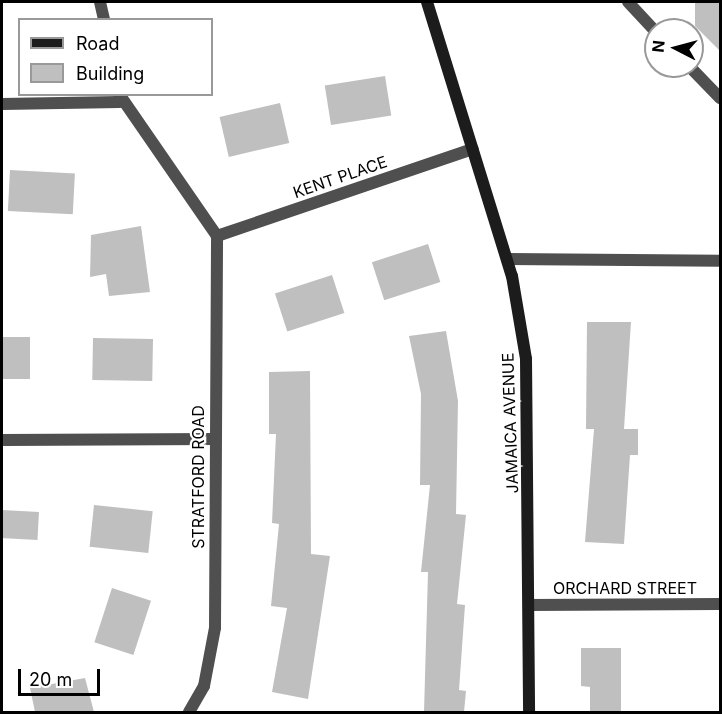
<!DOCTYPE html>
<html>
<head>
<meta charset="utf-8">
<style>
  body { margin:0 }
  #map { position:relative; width:722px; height:714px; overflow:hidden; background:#fff; font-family:Inter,sans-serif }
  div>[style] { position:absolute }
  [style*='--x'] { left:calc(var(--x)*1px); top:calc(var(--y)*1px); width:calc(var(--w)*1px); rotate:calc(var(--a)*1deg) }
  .building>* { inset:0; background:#bfbfbf; transform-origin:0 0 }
  .lane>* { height:12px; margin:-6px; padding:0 6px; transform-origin:6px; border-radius:6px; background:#4f4f4f }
  .street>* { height:12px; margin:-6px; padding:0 6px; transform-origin:6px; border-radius:6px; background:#4f4f4f }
  .secondary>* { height:12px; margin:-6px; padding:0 6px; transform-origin:6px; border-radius:6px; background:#1c1c1c }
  span { translate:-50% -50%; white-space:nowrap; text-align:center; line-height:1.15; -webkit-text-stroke:4.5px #fff; paint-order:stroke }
  .street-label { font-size:16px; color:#000 }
  .frame { position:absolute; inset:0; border:3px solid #000; pointer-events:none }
  .legend { position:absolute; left:18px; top:18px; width:195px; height:78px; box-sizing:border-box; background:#fff; border:2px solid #999; margin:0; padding:8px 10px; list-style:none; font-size:18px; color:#000 }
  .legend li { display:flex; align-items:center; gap:12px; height:30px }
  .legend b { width:30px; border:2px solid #999 }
  .north { position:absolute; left:644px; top:18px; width:60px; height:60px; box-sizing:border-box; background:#fff; border:2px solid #999; border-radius:50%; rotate:276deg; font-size:16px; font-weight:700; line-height:24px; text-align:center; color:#000 }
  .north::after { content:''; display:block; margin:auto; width:21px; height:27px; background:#000; clip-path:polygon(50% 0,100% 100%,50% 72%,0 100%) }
  .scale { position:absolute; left:18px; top:669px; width:82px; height:27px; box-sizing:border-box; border:3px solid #000; border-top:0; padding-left:8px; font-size:18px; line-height:21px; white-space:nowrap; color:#000; -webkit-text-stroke:4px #fff; paint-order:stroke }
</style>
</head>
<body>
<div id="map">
  <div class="building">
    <i style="clip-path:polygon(695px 2px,720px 2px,720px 51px,695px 26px)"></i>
    <i style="left:385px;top:76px;width:40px;height:61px;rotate:81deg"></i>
    <i style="left:280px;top:103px;width:41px;height:62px;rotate:77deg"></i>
    <i style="left:10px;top:170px;width:65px;height:41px;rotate:3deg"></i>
    <i style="clip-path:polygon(141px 226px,150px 292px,109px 296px,106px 274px,90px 277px,91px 235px)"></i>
    <i style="left:428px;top:244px;width:40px;height:59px;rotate:72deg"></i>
    <i style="left:332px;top:275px;width:40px;height:60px;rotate:72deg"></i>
    <i style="clip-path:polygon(587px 322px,631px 322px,624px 429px,638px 429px,638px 455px,630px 455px,624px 544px,585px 542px,594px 429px,586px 429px)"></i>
    <i style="clip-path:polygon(446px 331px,458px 401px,456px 514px,466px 515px,457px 604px,465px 605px,459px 690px,466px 691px,464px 712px,424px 712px,428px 572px,421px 572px,430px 485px,420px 485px,421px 394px,409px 336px)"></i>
    <i style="left:2px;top:337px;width:28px;height:42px"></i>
    <i style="left:93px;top:338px;width:60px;height:42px;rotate:1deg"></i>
    <i style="clip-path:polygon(310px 371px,311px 554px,330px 556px,308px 699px,272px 692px,287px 608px,271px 606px,279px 524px,272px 523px,276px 434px,269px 434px,269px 372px)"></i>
    <i style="left:94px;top:505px;width:59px;height:42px;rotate:6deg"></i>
    <i style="left:2px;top:510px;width:37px;height:28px;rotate:3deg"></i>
    <i style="left:112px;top:588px;width:41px;height:57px;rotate:18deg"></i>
    <i style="clip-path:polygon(581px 648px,621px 648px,621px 712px,590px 712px,590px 687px,581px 686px)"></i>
    <i style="clip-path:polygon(85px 678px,94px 712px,35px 712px,30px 688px)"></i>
  </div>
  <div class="lane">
    <i style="--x:628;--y:2;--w:41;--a:47"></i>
    <i style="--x:689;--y:66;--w:45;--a:45.9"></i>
    <i style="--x:507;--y:259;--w:213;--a:0.5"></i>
  </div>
  <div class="street">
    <i style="--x:100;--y:2;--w:18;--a:77"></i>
    <i style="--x:119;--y:94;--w:173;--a:55.4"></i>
    <i style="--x:2;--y:104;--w:118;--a:-1"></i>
    <i style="--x:217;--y:236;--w:270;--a:-18.8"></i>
    <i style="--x:2;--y:440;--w:213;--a:-0.3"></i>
    <i style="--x:529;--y:605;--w:191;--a:-0.3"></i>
    <i style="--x:189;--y:712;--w:30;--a:-60"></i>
    <i style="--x:204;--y:686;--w:59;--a:-79.3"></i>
    <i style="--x:215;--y:628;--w:392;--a:-89.7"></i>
  </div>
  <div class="secondary">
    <i style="--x:427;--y:2;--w:287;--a:72.8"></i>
    <i style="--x:512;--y:276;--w:84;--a:80.4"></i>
    <i style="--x:526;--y:359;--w:353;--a:89.5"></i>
  </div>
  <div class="street-label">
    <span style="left:340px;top:177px;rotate:-19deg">KENT PLACE</span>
    <span style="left:510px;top:423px;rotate:-92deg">JAMAICA AVENUE</span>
    <span style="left:198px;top:477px;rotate:-90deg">STRATFORD ROAD</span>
    <span style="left:625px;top:588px">ORCHARD STREET</span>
  </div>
  <div class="frame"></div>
  <ul class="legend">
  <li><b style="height:8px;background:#1c1c1c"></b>Road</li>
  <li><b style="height:16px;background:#bfbfbf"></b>Building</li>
  </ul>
  <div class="north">N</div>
  <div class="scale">20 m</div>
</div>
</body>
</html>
